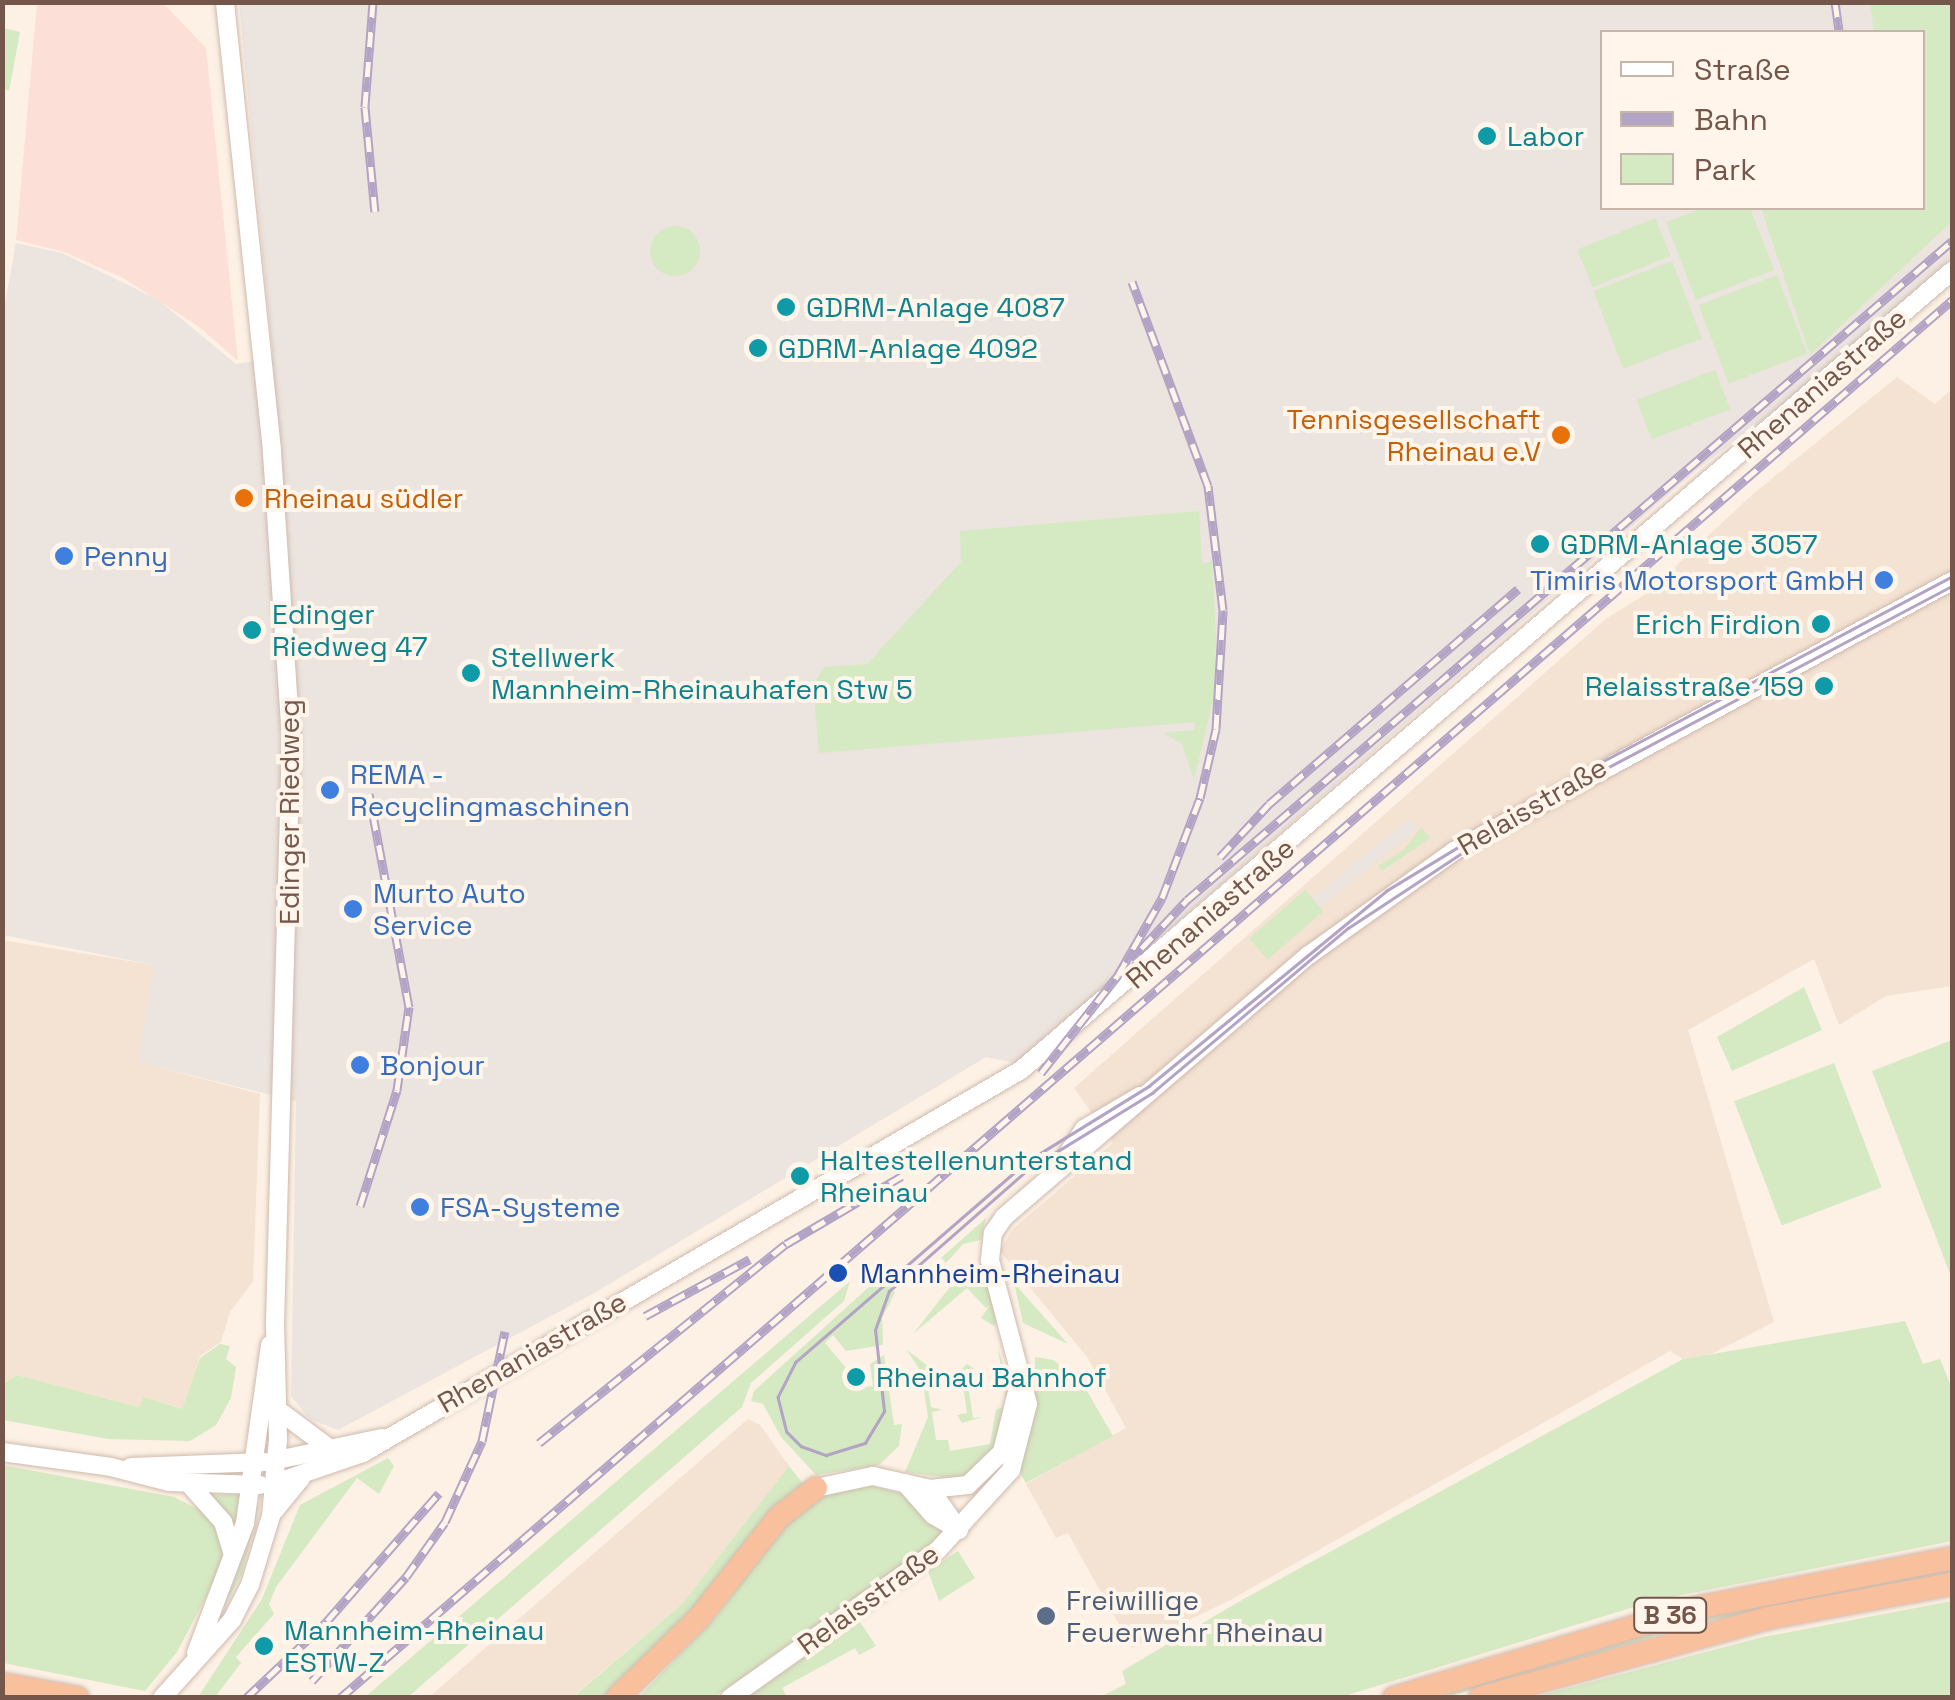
<!DOCTYPE html>
<html>
<head>
<meta charset="utf-8">
<style>
  body { margin:0 }
  #map { position:relative; width:1955px; height:1700px; overflow:hidden; background:#fcf1e4; font-family:"Space Grotesk",sans-serif }
  div>[style] { position:absolute }
  [style*='--x'] { left:calc(var(--x)*1px); top:calc(var(--y)*1px); width:calc(var(--w)*1px); rotate:calc(var(--a)*1deg) }
  .residential>* { inset:0; background:#f4e2d2 }
  .commercial>* { inset:0; background:#fce0d8 }
  .industrial>* { inset:0; background:#ece4de; transform-origin:0 0 }
  .green>* { inset:0; background:#d5e9c3; transform-origin:0 0 }
  .round { border-radius:50% }
  .roads { filter:drop-shadow(0 0 2px #cfbaae) drop-shadow(0 0 2px #cfbaae) }
  .tertiary>* { height:18px; margin:-9px; padding:0 9px; transform-origin:9px; border-radius:9px; background:#fff }
  .secondary>* { height:18px; margin:-9px; padding:0 9px; transform-origin:9px; border-radius:9px; background:#fff }
  .trunk>* { height:22px; margin:-11px; padding:0 11px; transform-origin:11px; border-radius:11px; background:#f8c09c }
  .tram>* { height:2.5px; margin:-1.25px; padding:0 1.25px; transform-origin:1.25px; border-radius:1.25px; background:#b3a3c5 }
  .rail>* { height:9px; margin-top:-4.5px; transform-origin:0; background:repeating-linear-gradient(90deg,#fff5ea 0 15px,#b3a3c5 0 30px); box-sizing:border-box; border-block:2px solid #b3a3c5 }
  .dots>* { width:28px; height:28px; translate:-50% -50%; box-sizing:border-box; border:5px solid #fff5ea; border-radius:50% }
  span { translate:-50% -50%; white-space:nowrap; text-align:center; line-height:1.15; -webkit-text-stroke:8px #fff5ea; paint-order:stroke }
  .shield-label span { padding:2px 8px; background:#fff5ea; border:2px solid; border-radius:8px; -webkit-text-stroke-width:0 }
  .shield-label { font-size:25px; color:#74564a; font-weight:700 }
  .culture-label { font-size:28px; color:#0d838f }
  .left { translate:0 -50%; text-align:left }
  .right { translate:-100% -50%; text-align:right }
  .street-label { font-size:28px; color:#74564a }
  .food-label { font-size:28px; color:#c56008 }
  .shop-label { font-size:28px; color:#366cbe }
  .transit-label { font-size:28px; color:#164399 }
  .service-label { font-size:28px; color:#4e5e75 }
  .frame { position:absolute; inset:0; border:5px solid #74564a; pointer-events:none }
  .legend { position:absolute; left:1600px; top:30px; width:325px; height:180px; box-sizing:border-box; background:#fff5ea; border:2px solid #c7b5aa; margin:0; padding:12px 18px; list-style:none; font-size:30px; color:#74564a }
  .legend li { display:flex; align-items:center; gap:20px; height:50px }
  .legend b { width:50px; border:2px solid #c7b5aa }
</style>
</head>
<body>
<div id="map">
  <div class="residential">
    <i style="clip-path:polygon(1897px 377px,1935px 404px,1952px 389px,1952px 986px,1886px 996px,1839px 1025px,1814px 959px,1688px 1030px,1774px 1322px,1711px 1354px,1683px 1359px,1670px 1351px,1232px 1599px,1132px 1648px,1068px 1533px,1056px 1538px,1026px 1484px,1126px 1428px,1088px 1358px,1000px 1251px,1012px 1230px,1113px 1143px,1074px 1088px,1607px 618px,1646px 594px,1753px 494px)"></i>
    <i style="clip-path:polygon(2px 940px,154px 965px,139px 1062px,260px 1094px,253px 1281px,230px 1312px,221px 1342px,200px 1356px,182px 1409px,145px 1397px,140px 1407px,17px 1375px,3px 1383px)"></i>
    <i style="clip-path:polygon(748px 1419px,760px 1425px,789px 1466px,682px 1604px,572px 1697px,428px 1698px)"></i>
  </div>
  <div class="commercial">
    <i style="clip-path:polygon(37px 3px,163px 3px,206px 48px,238px 361px,198px 326px,123px 278px,64px 252px,16px 240px)"></i>
  </div>
  <div class="industrial">
    <i style="clip-path:polygon(evenodd,239px 3px,1952px 3px,1952px 259px,1780px 407px,1699px 468px,1016px 1063px,986px 1057px,596px 1292px,338px 1430px,310px 1419px,291px 1396px,296px 1101px,138px 1062px,154px 965px,3px 935px,2px 321px,16px 243px,62px 253px,157px 299px,236px 364px,273px 358px,239px 3px,1602px 32px,1922px 32px,1922px 208px,1602px 208px,1602px 32px)"></i>
    <i style="left:1409px;top:819px;width:13px;height:125px;rotate:51deg"></i>
  </div>
  <div class="green">
    <i style="clip-path:polygon(1870px 3px,1952px 3px,1952px 221px,1810px 355px,1761px 208px,1922px 208px,1922px 32px,1874px 32px)"></i>
    <i style="clip-path:polygon(3px 28px,20px 32px,9px 91px,3px 89px)"></i>
    <i style="clip-path:polygon(1704px 208px,1750px 208px,1774px 270px,1696px 300px,1666px 222px)"></i>
    <i style="left:1655px;top:218px;width:41px;height:84px;rotate:68deg"></i>
    <i class="round" style="left:650px;top:226px;width:50px;height:50px"></i>
    <i style="left:1672px;top:261px;width:83px;height:84px;rotate:69deg"></i>
    <i style="left:1777px;top:275px;width:84px;height:84px;rotate:69deg"></i>
    <i style="left:1715px;top:370px;width:42px;height:84px;rotate:69deg"></i>
    <i style="clip-path:polygon(1199px 511px,1202px 564px,1212px 561px,1216px 637px,1214px 696px,1194px 780px,1182px 744px,1164px 733px,1195px 730px,1194px 722px,819px 753px,813px 685px,825px 667px,867px 664px,961px 562px,960px 531px)"></i>
    <i style="clip-path:polygon(1421px 827px,1430px 838px,1382px 871px,1378px 866px,1405px 849px)"></i>
    <i style="left:1305px;top:890px;width:28px;height:74px;rotate:49deg"></i>
    <i style="clip-path:polygon(1804px 987px,1822px 1030px,1732px 1071px,1717px 1037px)"></i>
    <i style="clip-path:polygon(1952px 1040px,1952px 1279px,1872px 1071px)"></i>
    <i style="left:1834px;top:1063px;width:133px;height:107px;rotate:69deg"></i>
    <i style="clip-path:polygon(986px 1218px,981px 1240px,963px 1244px,946px 1263px,941px 1258px)"></i>
    <i style="clip-path:polygon(977px 1267px,984px 1270px,998px 1318px,994px 1326px,981px 1318px,990px 1305px,986px 1308px,967px 1288px,913px 1334px,957px 1278px)"></i>
    <i style="clip-path:polygon(881px 1276px,895px 1292px,882px 1318px,883px 1345px,846px 1351px,833px 1335px,825px 1343px,847px 1369px,850px 1389px,873px 1386px,870px 1364px,884px 1355px,894px 1425px,902px 1424px,899px 1446px,879px 1465px,816px 1475px,781px 1437px,763px 1404px,751px 1401px,754px 1391px)"></i>
    <i style="clip-path:polygon(850px 1281px,844px 1301px,751px 1383px,742px 1407px,408px 1697px,365px 1697px)"></i>
    <i style="clip-path:polygon(1014px 1283px,1068px 1344px,1023px 1323px)"></i>
    <i style="clip-path:polygon(1905px 1321px,1923px 1364px,1940px 1359px,1952px 1389px,1952px 1541px,1657px 1600px,1341px 1697px,1100px 1697px,1126px 1684px,1122px 1671px,1240px 1601px,1683px 1359px)"></i>
    <i style="clip-path:polygon(220px 1344px,230px 1346px,226px 1359px,236px 1367px,231px 1398px,216px 1425px,190px 1441px,108px 1439px,3px 1420px,3px 1384px,17px 1375px,139px 1407px,144px 1397px,182px 1409px,200px 1358px)"></i>
    <i style="clip-path:polygon(998px 1349px,1006px 1372px,1012px 1372px,1013px 1390px,999px 1447px,961px 1480px,905px 1472px,928px 1417px,921px 1372px,907px 1350px,936px 1372px,926px 1377px,931px 1407px,942px 1410px,932px 1412px,936px 1440px,948px 1440px,950px 1451px,990px 1444px,996px 1409px,1007px 1407px)"></i>
    <i style="clip-path:polygon(1035px 1357px,1053px 1360px,1080px 1379px,1113px 1436px,1026px 1483px,1019px 1471px,1032px 1424px)"></i>
    <i style="clip-path:polygon(967px 1364px,976px 1370px,966px 1372px,973px 1418px,983px 1417px,962px 1423px,957px 1415px,967px 1413px,962px 1379px,952px 1378px)"></i>
    <i style="clip-path:polygon(388px 1458px,394px 1466px,379px 1494px,357px 1478px,276px 1587px,269px 1604px,274px 1614px,236px 1657px,241px 1663px,215px 1697px,198px 1697px,262px 1599px,300px 1505px)"></i>
    <i style="clip-path:polygon(2px 1465px,174px 1497px,213px 1517px,224px 1549px,220px 1570px,177px 1652px,145px 1691px,3px 1663px)"></i>
    <i style="clip-path:polygon(789px 1466px,804px 1485px,716px 1590px,603px 1697px,572px 1698px,682px 1604px)"></i>
    <i style="clip-path:polygon(865px 1484px,904px 1494px,942px 1531px,939px 1539px,714px 1697px,638px 1698px,719px 1613px,786px 1517px,818px 1495px)"></i>
    <i style="clip-path:polygon(240px 1494px,234px 1530px,205px 1495px)"></i>
    <i style="clip-path:polygon(261px 1498px,242px 1574px,209px 1633px,232px 1585px)"></i>
    <i style="clip-path:polygon(958px 1551px,975px 1578px,939px 1601px,928px 1571px)"></i>
    <i style="clip-path:polygon(1952px 1568px,1952px 1574px,1699px 1623px,1447px 1697px,1425px 1698px,1690px 1619px)"></i>
    <i style="clip-path:polygon(1952px 1601px,1952px 1697px,1534px 1697px,1763px 1637px)"></i>
    <i style="clip-path:polygon(858px 1619px,876px 1646px,859px 1655px,855px 1648px,782px 1688px,787px 1697px,748px 1697px)"></i>
  </div>
  <div class="roads">
    <div class="tertiary">
      <i style="--x:277;--y:1460;--w:107;--a:-11.8"></i>
      <i style="--x:275;--y:1483;--w:93;--a:-18.8"></i>
      <i style="--x:363;--y:1453;--w:761;--a:-30.2"></i>
      <i style="--x:1021;--y:1070;--w:1227;--a:-40.64"></i>
    </div>
    <div class="secondary">
      <i style="--x:1057;--y:1170;--w:49;--a:-56.6"></i>
      <i style="--x:1084;--y:1129;--w:65;--a:-30.5"></i>
      <i style="--x:278;--y:1410;--w:64;--a:36.7"></i>
      <i style="--x:2;--y:1452;--w:110;--a:7.8"></i>
      <i style="--x:111;--y:1467;--w:60;--a:14.5"></i>
      <i style="--x:169;--y:1482;--w:91;--a:1.9"></i>
      <i style="--x:131;--y:1467;--w:134;--a:-2.1"></i>
      <i style="--x:905;--y:1483;--w:43;--a:48.8"></i>
      <i style="--x:933;--y:1515;--w:30;--a:30"></i>
      <i style="--x:190;--y:1485;--w:50;--a:48.3"></i>
      <i style="--x:223;--y:1522;--w:34;--a:73"></i>
      <i style="--x:816;--y:1488;--w:58;--a:-11.9"></i>
      <i style="--x:873;--y:1476;--w:58;--a:12.8"></i>
      <i style="--x:930;--y:1489;--w:38;--a:-6"></i>
      <i style="--x:968;--y:1485;--w:47;--a:-44.1"></i>
      <i style="--x:1002;--y:1452;--w:66;--a:-76"></i>
      <i style="--x:930;--y:1489;--w:50;--a:54.7"></i>
      <i style="--x:274;--y:1511;--w:43;--a:-50.7"></i>
      <i style="--x:196;--y:1653;--w:139;--a:-69.3"></i>
      <i style="--x:245;--y:1523;--w:180;--a:-82"></i>
      <i style="--x:162;--y:1698;--w:105;--a:-48.1"></i>
      <i style="--x:232;--y:1620;--w:39;--a:-63"></i>
      <i style="--x:250;--y:1585;--w:72;--a:-73.1"></i>
      <i style="--x:271;--y:1516;--w:77;--a:-84.8"></i>
      <i style="--x:278;--y:1439;--w:116;--a:-91.5"></i>
      <i style="--x:275;--y:1323;--w:584;--a:-88.43"></i>
      <i style="--x:291;--y:739;--w:290;--a:-93.8"></i>
      <i style="--x:272;--y:450;--w:450;--a:-96"></i>
      <i style="--x:730;--y:1698;--w:254;--a:-35.4"></i>
      <i style="--x:937;--y:1551;--w:110;--a:-47.6"></i>
      <i style="--x:1011;--y:1470;--w:68;--a:-75.6"></i>
      <i style="--x:1028;--y:1404;--w:149;--a:-104.8"></i>
      <i style="--x:990;--y:1260;--w:27;--a:-84"></i>
      <i style="--x:993;--y:1233;--w:19;--a:-55"></i>
      <i style="--x:1004;--y:1217;--w:402;--a:-40.7"></i>
      <i style="--x:1309;--y:955;--w:178;--a:-35.6"></i>
      <i style="--x:1454;--y:851;--w:566;--a:-28.47"></i>
    </div>
    <div class="trunk">
      <i style="--x:2;--y:1684;--w:77;--a:10.4"></i>
      <i style="--x:617;--y:1698;--w:115;--a:-44.3"></i>
      <i style="--x:699;--y:1618;--w:129;--a:-51.6"></i>
      <i style="--x:779;--y:1517;--w:47;--a:-38.1"></i>
      <i style="--x:1394;--y:1698;--w:320;--a:-16.5"></i>
      <i style="--x:1701;--y:1607;--w:256;--a:-11"></i>
      <i style="--x:1480;--y:1698;--w:299;--a:-15.5"></i>
      <i style="--x:1768;--y:1618;--w:187;--a:-10.5"></i>
    </div>
  </div>
  <div class="tram">
    <i style="--x:1952;--y:577;--w:431;--a:152.1"></i>
    <i style="--x:1571;--y:779;--w:215;--a:148.7"></i>
    <i style="--x:1387;--y:891;--w:307;--a:140.6"></i>
    <i style="--x:1150;--y:1086;--w:145;--a:148.3"></i>
    <i style="--x:1027;--y:1162;--w:306;--a:139.1"></i>
    <i style="--x:796;--y:1362;--w:39;--a:117"></i>
    <i style="--x:778;--y:1397;--w:36;--a:76"></i>
    <i style="--x:787;--y:1432;--w:20;--a:45"></i>
    <i style="--x:801;--y:1446;--w:27;--a:20"></i>
    <i style="--x:826;--y:1455;--w:41;--a:-17.1"></i>
    <i style="--x:865;--y:1443;--w:37;--a:-59"></i>
    <i style="--x:884;--y:1411;--w:81;--a:-96.3"></i>
    <i style="--x:875;--y:1330;--w:41;--a:-70.3"></i>
    <i style="--x:889;--y:1291;--w:184;--a:-41.2"></i>
    <i style="--x:1027;--y:1170;--w:147;--a:-31.6"></i>
    <i style="--x:1152;--y:1093;--w:256;--a:-40.1"></i>
    <i style="--x:1348;--y:928;--w:214;--a:-33.4"></i>
    <i style="--x:1527;--y:810;--w:480;--a:-27.8"></i>
  </div>
  <div class="rail">
    <i style="--x:373;--y:2;--w:105;--a:94.4"></i>
    <i style="--x:365;--y:107;--w:105;--a:84.6"></i>
    <i style="--x:1835;--y:2;--w:30;--a:82"></i>
    <i style="--x:1220;--y:857;--w:72;--a:-47.2"></i>
    <i style="--x:1269;--y:804;--w:329;--a:-40.8"></i>
    <i style="--x:1121;--y:970;--w:96;--a:-46.7"></i>
    <i style="--x:1187;--y:900;--w:1010;--a:-40.74"></i>
    <i style="--x:1041;--y:1073;--w:125;--a:-51.8"></i>
    <i style="--x:1118;--y:975;--w:89;--a:-60.3"></i>
    <i style="--x:1162;--y:898;--w:107;--a:-69.2"></i>
    <i style="--x:1200;--y:798;--w:71;--a:-76.9"></i>
    <i style="--x:1216;--y:729;--w:119;--a:-86.6"></i>
    <i style="--x:1223;--y:610;--w:125;--a:-96.9"></i>
    <i style="--x:1208;--y:486;--w:218;--a:-110.4"></i>
    <i style="--x:360;--y:1206;--w:122;--a:-72.3"></i>
    <i style="--x:397;--y:1090;--w:84;--a:-81.8"></i>
    <i style="--x:409;--y:1007;--w:217;--a:-100.6"></i>
    <i style="--x:645;--y:1316;--w:119;--a:-28.5"></i>
    <i style="--x:539;--y:1443;--w:317;--a:-38.9"></i>
    <i style="--x:786;--y:1244;--w:134;--a:-30.4"></i>
    <i style="--x:312;--y:1681;--w:140;--a:-47.9"></i>
    <i style="--x:406;--y:1577;--w:67;--a:-54.7"></i>
    <i style="--x:445;--y:1522;--w:89;--a:-65.4"></i>
    <i style="--x:482;--y:1441;--w:112;--a:-78.2"></i>
    <i style="--x:246;--y:1698;--w:112;--a:-43.5"></i>
    <i style="--x:327;--y:1621;--w:170;--a:-48.8"></i>
    <i style="--x:340;--y:1698;--w:2134;--a:-40.93"></i>
  </div>
  <div class="dots">
    <i style="left:1487px;top:136px;background:#0f9aa8"></i>
    <i style="left:786px;top:307px;background:#0f9aa8"></i>
    <i style="left:758px;top:348px;background:#0f9aa8"></i>
    <i style="left:1561px;top:435px;background:#e8710a"></i>
    <i style="left:244px;top:498px;background:#e8710a"></i>
    <i style="left:1540px;top:544px;background:#0f9aa8"></i>
    <i style="left:64px;top:556px;background:#3f7fe0"></i>
    <i style="left:1884px;top:580px;background:#3f7fe0"></i>
    <i style="left:1821px;top:624px;background:#0f9aa8"></i>
    <i style="left:252px;top:630px;background:#0f9aa8"></i>
    <i style="left:471px;top:673px;background:#0f9aa8"></i>
    <i style="left:1824px;top:686px;background:#0f9aa8"></i>
    <i style="left:330px;top:790px;background:#3f7fe0"></i>
    <i style="left:353px;top:909px;background:#3f7fe0"></i>
    <i style="left:360px;top:1065px;background:#3f7fe0"></i>
    <i style="left:800px;top:1176px;background:#0f9aa8"></i>
    <i style="left:420px;top:1207px;background:#3f7fe0"></i>
    <i style="left:838px;top:1273px;background:#1a4fb4"></i>
    <i style="left:856px;top:1377px;background:#0f9aa8"></i>
    <i style="left:1046px;top:1616px;background:#5c6f8a"></i>
    <i style="left:264px;top:1646px;background:#0f9aa8"></i>
  </div>
  <div class="shield-label">
    <span style="left:1670px;top:1615px">B 36</span>
  </div>
  <div class="culture-label">
    <span class="left" style="left:1507px;top:136px">Labor</span>
    <span class="left" style="left:806px;top:307px">GDRM-Anlage 4087</span>
    <span class="left" style="left:778px;top:348px">GDRM-Anlage 4092</span>
    <span class="left" style="left:1560px;top:544px">GDRM-Anlage 3057</span>
    <span class="left" style="left:272px;top:630px">Edinger<br>Riedweg 47</span>
    <span class="right" style="left:1801px;top:624px">Erich Firdion</span>
    <span class="left" style="left:491px;top:673px">Stellwerk<br>Mannheim-Rheinauhafen Stw 5</span>
    <span class="right" style="left:1804px;top:686px">Relaisstraße 159</span>
    <span class="left" style="left:820px;top:1176px">Haltestellenunterstand<br>Rheinau</span>
    <span class="left" style="left:876px;top:1377px">Rheinau Bahnhof</span>
    <span class="left" style="left:284px;top:1646px">Mannheim-Rheinau<br>ESTW-Z</span>
  </div>
  <div class="street-label">
    <span style="left:1822px;top:383px;rotate:-41deg">Rhenaniastraße</span>
    <span style="left:1532px;top:806px;rotate:-30deg">Relaisstraße</span>
    <span style="left:289px;top:812px;rotate:-90deg">Edinger Riedweg</span>
    <span style="left:1210px;top:913px;rotate:-41deg">Rhenaniastraße</span>
    <span style="left:532px;top:1352px;rotate:-30deg">Rhenaniastraße</span>
    <span style="left:868px;top:1599px;rotate:-36deg">Relaisstraße</span>
  </div>
  <div class="food-label">
    <span class="right" style="left:1541px;top:435px">Tennisgesellschaft<br>Rheinau e.V</span>
    <span class="left" style="left:264px;top:498px">Rheinau südler</span>
  </div>
  <div class="shop-label">
    <span class="left" style="left:84px;top:556px">Penny</span>
    <span class="right" style="left:1864px;top:580px">Timiris Motorsport GmbH</span>
    <span class="left" style="left:350px;top:790px">REMA -<br>Recyclingmaschinen</span>
    <span class="left" style="left:373px;top:909px">Murto Auto<br>Service</span>
    <span class="left" style="left:380px;top:1065px">Bonjour</span>
    <span class="left" style="left:440px;top:1207px">FSA-Systeme</span>
  </div>
  <div class="transit-label">
    <span class="left" style="left:860px;top:1273px">Mannheim-Rheinau</span>
  </div>
  <div class="service-label">
    <span class="left" style="left:1066px;top:1616px">Freiwillige<br>Feuerwehr Rheinau</span>
  </div>
  <div class="frame"></div>
  <ul class="legend">
  <li><b style="height:12px;background:#fff"></b>Straße</li>
  <li><b style="height:12px;background:#b3a3c5"></b>Bahn</li>
  <li><b style="height:28px;background:#d5e9c3"></b>Park</li>
  </ul>
</div>
</body>
</html>
